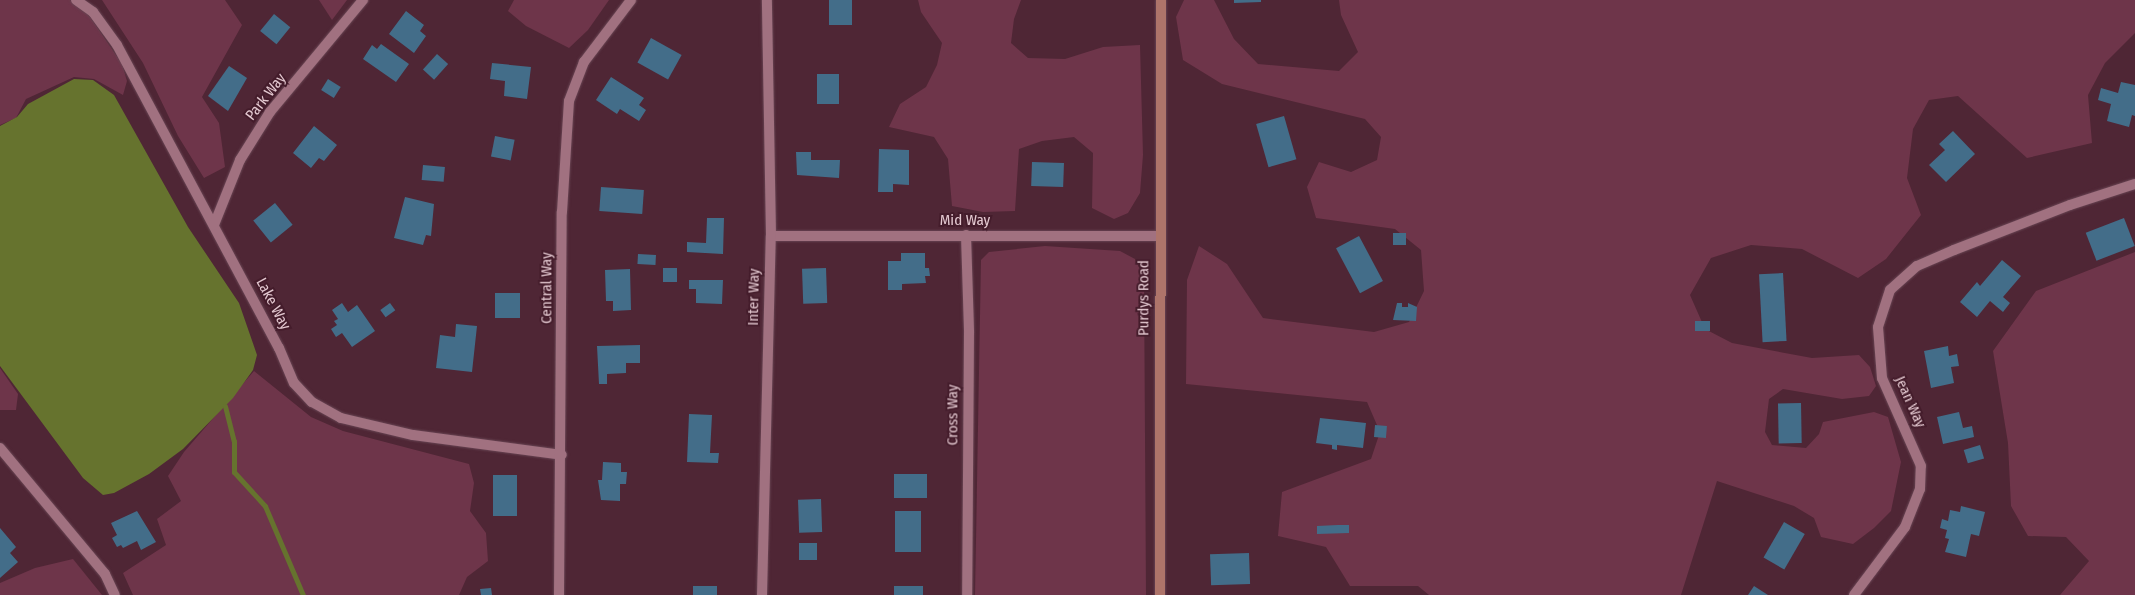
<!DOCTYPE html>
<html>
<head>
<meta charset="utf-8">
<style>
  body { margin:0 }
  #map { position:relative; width:2135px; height:595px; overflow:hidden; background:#4f2635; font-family:"Fira Sans Condensed",sans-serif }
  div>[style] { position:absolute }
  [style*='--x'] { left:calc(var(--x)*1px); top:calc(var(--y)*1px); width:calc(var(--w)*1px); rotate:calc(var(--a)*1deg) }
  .green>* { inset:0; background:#6e354a }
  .water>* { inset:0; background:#66732e }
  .stream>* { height:5px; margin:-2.5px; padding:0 2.5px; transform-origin:2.5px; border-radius:2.5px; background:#66732e }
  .building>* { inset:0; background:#436d89; transform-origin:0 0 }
  .roads { filter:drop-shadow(0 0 1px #684553) drop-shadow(0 0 1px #684553) }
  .street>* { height:10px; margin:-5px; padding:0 5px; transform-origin:5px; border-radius:5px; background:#a17180 }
  .secondary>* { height:10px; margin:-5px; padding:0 5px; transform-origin:5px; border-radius:5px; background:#ae746a }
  span { translate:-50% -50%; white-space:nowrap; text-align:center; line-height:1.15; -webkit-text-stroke:4px #441c2b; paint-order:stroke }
  .street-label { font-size:15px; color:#e4c9d1 }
</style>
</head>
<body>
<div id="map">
  <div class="green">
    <i style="clip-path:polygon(0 0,70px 0,88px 14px,122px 64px,127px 81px,123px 95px,94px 79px,74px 77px,26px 99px,16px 118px,0 125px)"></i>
    <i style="clip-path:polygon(102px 0,225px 0,242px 25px,202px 97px,219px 123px,225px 167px,204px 178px,178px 136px,143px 63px)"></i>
    <i style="clip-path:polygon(319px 0,347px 0,332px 20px)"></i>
    <i style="clip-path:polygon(514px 0,609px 0,588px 30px,569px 48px,526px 26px,508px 11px)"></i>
    <i style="clip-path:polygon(918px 0,1021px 0,1014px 19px,1011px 43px,1028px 58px,1065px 59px,1103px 47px,1140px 45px,1143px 155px,1140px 193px,1128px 213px,1114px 219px,1092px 208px,1093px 153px,1074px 137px,1042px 141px,1019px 149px,1015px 211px,983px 212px,952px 206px,948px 159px,934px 137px,889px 127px,900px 104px,926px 87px,937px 65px,942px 43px,921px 12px)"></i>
    <i style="clip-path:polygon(1184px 0,1214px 0,1234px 39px,1258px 64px,1339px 71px,1358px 52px,1341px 15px,1339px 0,2135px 0,2135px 33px,2105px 63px,2088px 95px,2092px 143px,2027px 158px,1958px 96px,1929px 100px,1913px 129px,1907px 178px,1921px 215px,1886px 259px,1858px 278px,1802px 249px,1751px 245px,1711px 258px,1690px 295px,1705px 329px,1732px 343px,1812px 358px,1859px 355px,1870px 367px,1876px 386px,1869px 396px,1842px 399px,1783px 389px,1769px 399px,1765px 432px,1772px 445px,1806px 448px,1819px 434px,1823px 422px,1874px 412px,1888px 417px,1901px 462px,1891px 511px,1874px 528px,1853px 544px,1821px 537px,1814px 518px,1794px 506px,1717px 481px,1681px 595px,1429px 595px,1418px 586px,1350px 586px,1326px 547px,1278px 536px,1282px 492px,1371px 459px,1380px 432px,1367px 402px,1186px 384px,1187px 280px,1199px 246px,1227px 264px,1263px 318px,1374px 332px,1409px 322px,1424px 291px,1421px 250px,1395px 229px,1316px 218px,1307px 187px,1319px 162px,1351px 172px,1377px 160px,1381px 137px,1365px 119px,1222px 84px,1183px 60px,1176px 17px)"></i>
    <i style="clip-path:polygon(1045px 246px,1120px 251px,1135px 259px,1144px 278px,1146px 595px,975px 595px,981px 260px,989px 252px)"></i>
    <i style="clip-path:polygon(2135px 252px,2135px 595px,2060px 595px,2089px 561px,2066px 537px,2028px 536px,2011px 506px,2008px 443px,1993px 351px,2036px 291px)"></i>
    <i style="clip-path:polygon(0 368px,18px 394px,16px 410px,0 410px)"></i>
    <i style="clip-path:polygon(254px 371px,311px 417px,343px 431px,469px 464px,474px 483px,470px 511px,486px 533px,488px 561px,467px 577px,459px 595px,133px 595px,123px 573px,166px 545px,157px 519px,181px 501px,168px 476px,184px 452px)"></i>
    <i style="clip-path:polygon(73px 559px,102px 595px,0 595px,0 583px,35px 568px)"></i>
  </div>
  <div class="water">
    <i style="clip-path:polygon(74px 79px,93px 80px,114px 95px,188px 227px,239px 303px,257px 355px,253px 370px,233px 398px,183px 449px,149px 474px,114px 493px,103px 495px,83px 478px,0 366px,0 126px,17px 117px,28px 104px)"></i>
  </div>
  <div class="stream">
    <i style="--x:225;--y:406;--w:36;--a:76"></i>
    <i style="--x:234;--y:441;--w:31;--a:90"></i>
    <i style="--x:234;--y:472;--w:46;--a:47.6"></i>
    <i style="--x:265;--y:506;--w:97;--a:66.9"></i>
  </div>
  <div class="building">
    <i style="left:829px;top:0;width:23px;height:25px"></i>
    <i style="clip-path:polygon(1234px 0,1261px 0,1261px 2px,1234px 3px)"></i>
    <i style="clip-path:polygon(406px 11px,424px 25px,420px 31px,426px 36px,414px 53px,389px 34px)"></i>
    <i style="left:274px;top:14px;width:21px;height:22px;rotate:39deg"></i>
    <i style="left:651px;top:38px;width:35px;height:28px;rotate:29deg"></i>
    <i style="clip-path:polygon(381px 44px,409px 64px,396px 82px,363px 59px,372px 45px,377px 49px)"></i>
    <i style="left:437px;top:54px;width:15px;height:21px;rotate:42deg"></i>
    <i style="clip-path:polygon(492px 63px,531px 67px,527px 99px,504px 96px,505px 81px,490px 79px)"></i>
    <i style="clip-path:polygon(229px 66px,247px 78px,228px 111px,208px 96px)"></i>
    <i style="left:839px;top:74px;width:30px;height:22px;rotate:90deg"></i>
    <i style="clip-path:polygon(611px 77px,644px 98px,639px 105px,646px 110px,639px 121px,620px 109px,617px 114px,596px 100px)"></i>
    <i style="left:328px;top:79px;width:15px;height:13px;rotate:32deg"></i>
    <i style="clip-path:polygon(2121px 82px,2135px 85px,2135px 116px,2132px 115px,2129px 127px,2107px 121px,2111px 104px,2098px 100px,2101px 88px,2118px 93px)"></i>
    <i style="left:1284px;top:116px;width:45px;height:29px;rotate:74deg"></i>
    <i style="clip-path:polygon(314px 126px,337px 145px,324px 161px,319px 158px,311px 168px,293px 153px)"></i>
    <i style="clip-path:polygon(1953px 131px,1975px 154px,1946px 182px,1929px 165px,1945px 150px,1939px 144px)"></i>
    <i style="left:495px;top:136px;width:20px;height:21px;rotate:11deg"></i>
    <i style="clip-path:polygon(879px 149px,909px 150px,909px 185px,893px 184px,893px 192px,878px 192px)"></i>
    <i style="clip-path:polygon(796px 152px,811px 152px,811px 160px,840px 160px,839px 178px,797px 175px)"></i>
    <i style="left:1032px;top:162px;width:32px;height:24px;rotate:2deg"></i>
    <i style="left:423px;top:165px;width:22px;height:15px;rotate:5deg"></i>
    <i style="left:601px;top:187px;width:43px;height:24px;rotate:4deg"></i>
    <i style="clip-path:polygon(405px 197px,434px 204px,431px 236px,426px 235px,423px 245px,394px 238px)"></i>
    <i style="left:275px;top:203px;width:28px;height:28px;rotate:51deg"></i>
    <i style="clip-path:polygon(707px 218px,724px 218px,723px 254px,687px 252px,687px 242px,706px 243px)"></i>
    <i style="left:2124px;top:218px;width:30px;height:41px;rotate:69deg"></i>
    <i style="left:1393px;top:233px;width:13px;height:12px"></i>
    <i style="left:1359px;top:236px;width:51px;height:26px;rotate:62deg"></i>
    <i style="clip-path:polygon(901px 253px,925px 253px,925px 268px,929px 268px,930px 276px,925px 276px,926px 283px,902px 284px,902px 290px,888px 290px,888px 261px,901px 261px)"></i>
    <i style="left:638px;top:254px;width:18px;height:10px;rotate:3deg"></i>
    <i style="clip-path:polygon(2002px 260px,2021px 276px,2003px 297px,2010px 303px,2003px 312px,1990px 301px,1977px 317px,1960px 302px,1977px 282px,1980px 286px)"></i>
    <i style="left:663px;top:268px;width:14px;height:14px"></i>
    <i style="left:826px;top:268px;width:35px;height:24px;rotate:88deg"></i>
    <i style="clip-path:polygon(630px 269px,631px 310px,613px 311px,613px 301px,606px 301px,605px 270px)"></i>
    <i style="left:1783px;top:273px;width:68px;height:24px;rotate:87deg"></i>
    <i style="clip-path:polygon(689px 280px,723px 280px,722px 304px,696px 303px,696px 289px,689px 289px)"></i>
    <i style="left:495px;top:293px;width:25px;height:25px"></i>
    <i style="clip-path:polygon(342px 303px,348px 312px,357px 305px,375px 331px,352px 347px,342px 333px,336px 337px,331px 329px,337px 325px,334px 321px,338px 319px,332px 310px)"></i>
    <i style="left:390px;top:303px;width:9px;height:12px;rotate:54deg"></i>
    <i style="clip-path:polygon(1397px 303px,1402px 303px,1402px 307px,1408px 307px,1408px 303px,1417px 307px,1416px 321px,1393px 320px)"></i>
    <i style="left:1695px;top:321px;width:15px;height:10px"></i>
    <i style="clip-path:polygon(456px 324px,477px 326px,472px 372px,436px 368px,440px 335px,455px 337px)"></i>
    <i style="clip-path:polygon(640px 345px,640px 363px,626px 363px,626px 373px,607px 374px,607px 384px,599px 384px,597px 346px)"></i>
    <i style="clip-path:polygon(1948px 346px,1949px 356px,1957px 354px,1959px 366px,1951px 367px,1954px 383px,1931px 388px,1924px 351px)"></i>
    <i style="left:1801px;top:403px;width:40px;height:23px;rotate:89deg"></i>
    <i style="clip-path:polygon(1959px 412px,1963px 428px,1972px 426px,1974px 437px,1943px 444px,1937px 417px)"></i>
    <i style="clip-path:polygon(689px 414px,712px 415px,710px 453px,719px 453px,718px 463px,687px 462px)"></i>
    <i style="clip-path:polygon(1320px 418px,1366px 423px,1363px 448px,1337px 445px,1337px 450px,1332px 449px,1332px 445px,1316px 443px)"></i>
    <i style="left:1375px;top:425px;width:12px;height:12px;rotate:5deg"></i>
    <i style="left:1980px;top:445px;width:14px;height:17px;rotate:73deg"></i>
    <i style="clip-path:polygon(603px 462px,621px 463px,621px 472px,627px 472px,626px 484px,620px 484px,620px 501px,601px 500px,598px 480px,602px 480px)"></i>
    <i style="left:894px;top:474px;width:33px;height:24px"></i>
    <i style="left:493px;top:475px;width:24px;height:41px"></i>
    <i style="left:821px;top:499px;width:33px;height:23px;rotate:88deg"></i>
    <i style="clip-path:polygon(1961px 506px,1985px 512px,1979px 536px,1971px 534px,1966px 557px,1945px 552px,1949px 539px,1945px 538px,1947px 530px,1940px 528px,1942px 519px,1948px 521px,1950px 510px,1960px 512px)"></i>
    <i style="clip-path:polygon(137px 511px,156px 542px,141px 550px,137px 541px,123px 548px,121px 545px,117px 547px,112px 538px,117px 535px,111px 523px)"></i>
    <i style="left:921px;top:511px;width:41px;height:26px;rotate:90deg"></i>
    <i style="left:1784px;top:522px;width:24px;height:41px;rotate:30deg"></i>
    <i style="clip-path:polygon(1338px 525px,1349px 525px,1349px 533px,1317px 534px,1317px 526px)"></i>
    <i style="clip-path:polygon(0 528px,16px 547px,10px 553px,18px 562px,0 578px)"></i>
    <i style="left:799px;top:543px;width:18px;height:17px"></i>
    <i style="left:1249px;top:553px;width:31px;height:39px;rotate:88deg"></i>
    <i style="left:693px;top:586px;width:24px;height:9px"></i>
    <i style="left:894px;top:586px;width:29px;height:9px"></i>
    <i style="clip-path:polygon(1754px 586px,1768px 595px,1748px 595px)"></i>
    <i style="clip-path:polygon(491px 588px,492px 595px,481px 595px,480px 589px)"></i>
  </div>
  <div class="roads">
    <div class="street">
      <i style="--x:76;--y:0;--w:21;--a:35"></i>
      <i style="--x:93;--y:12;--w:41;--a:54"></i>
      <i style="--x:117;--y:45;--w:344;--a:61.9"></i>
      <i style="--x:279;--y:348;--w:38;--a:67"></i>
      <i style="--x:294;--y:383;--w:26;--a:47"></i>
      <i style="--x:312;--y:402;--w:33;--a:29"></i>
      <i style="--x:341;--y:418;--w:74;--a:13.3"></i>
      <i style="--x:413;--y:435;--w:150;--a:7.6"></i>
      <i style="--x:214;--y:225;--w:70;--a:-68.2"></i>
      <i style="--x:240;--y:160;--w:57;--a:-58"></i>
      <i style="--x:270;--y:112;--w:146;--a:-50.3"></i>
      <i style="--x:966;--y:235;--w:98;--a:88.2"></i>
      <i style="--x:969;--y:333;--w:262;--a:90.4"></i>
      <i style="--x:771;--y:236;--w:388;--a:0"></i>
      <i style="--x:0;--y:448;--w:164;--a:50.2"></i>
      <i style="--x:105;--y:574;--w:23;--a:65"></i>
      <i style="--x:559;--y:595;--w:383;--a:-89.6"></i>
      <i style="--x:562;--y:212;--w:111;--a:-86.4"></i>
      <i style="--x:569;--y:101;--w:42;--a:-69"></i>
      <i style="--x:584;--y:62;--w:78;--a:-52.8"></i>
      <i style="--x:762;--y:595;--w:359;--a:-88.6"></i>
      <i style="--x:771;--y:236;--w:236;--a:-91"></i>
      <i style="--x:1854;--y:595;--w:85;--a:-53.1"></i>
      <i style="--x:1905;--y:527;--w:41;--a:-68.5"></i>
      <i style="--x:1920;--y:489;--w:23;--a:-88"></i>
      <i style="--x:1921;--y:466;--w:96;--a:-113.9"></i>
      <i style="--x:1882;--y:378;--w:51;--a:-94.5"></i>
      <i style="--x:1878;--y:327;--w:39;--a:-72"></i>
      <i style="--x:1890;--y:290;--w:36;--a:-42"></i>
      <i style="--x:1917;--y:266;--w:40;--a:-23.4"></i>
      <i style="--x:1954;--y:250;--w:124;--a:-21.2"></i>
      <i style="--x:2070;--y:205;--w:68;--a:-17.9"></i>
    </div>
    <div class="secondary">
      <i style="--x:1160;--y:595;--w:595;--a:-89.9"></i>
    </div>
  </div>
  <div class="street-label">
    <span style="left:266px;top:97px;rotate:-52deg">Park Way</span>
    <span style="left:965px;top:221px">Mid Way</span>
    <span style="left:547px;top:288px;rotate:-90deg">Central Way</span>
    <span style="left:754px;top:297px;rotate:-89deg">Inter Way</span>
    <span style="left:1144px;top:298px;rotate:-90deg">Purdys Road</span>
    <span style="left:273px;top:304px;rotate:62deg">Lake Way</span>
    <span style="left:1910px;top:402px;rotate:66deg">Jean Way</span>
    <span style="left:953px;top:415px;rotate:-90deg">Cross Way</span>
  </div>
</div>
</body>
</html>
